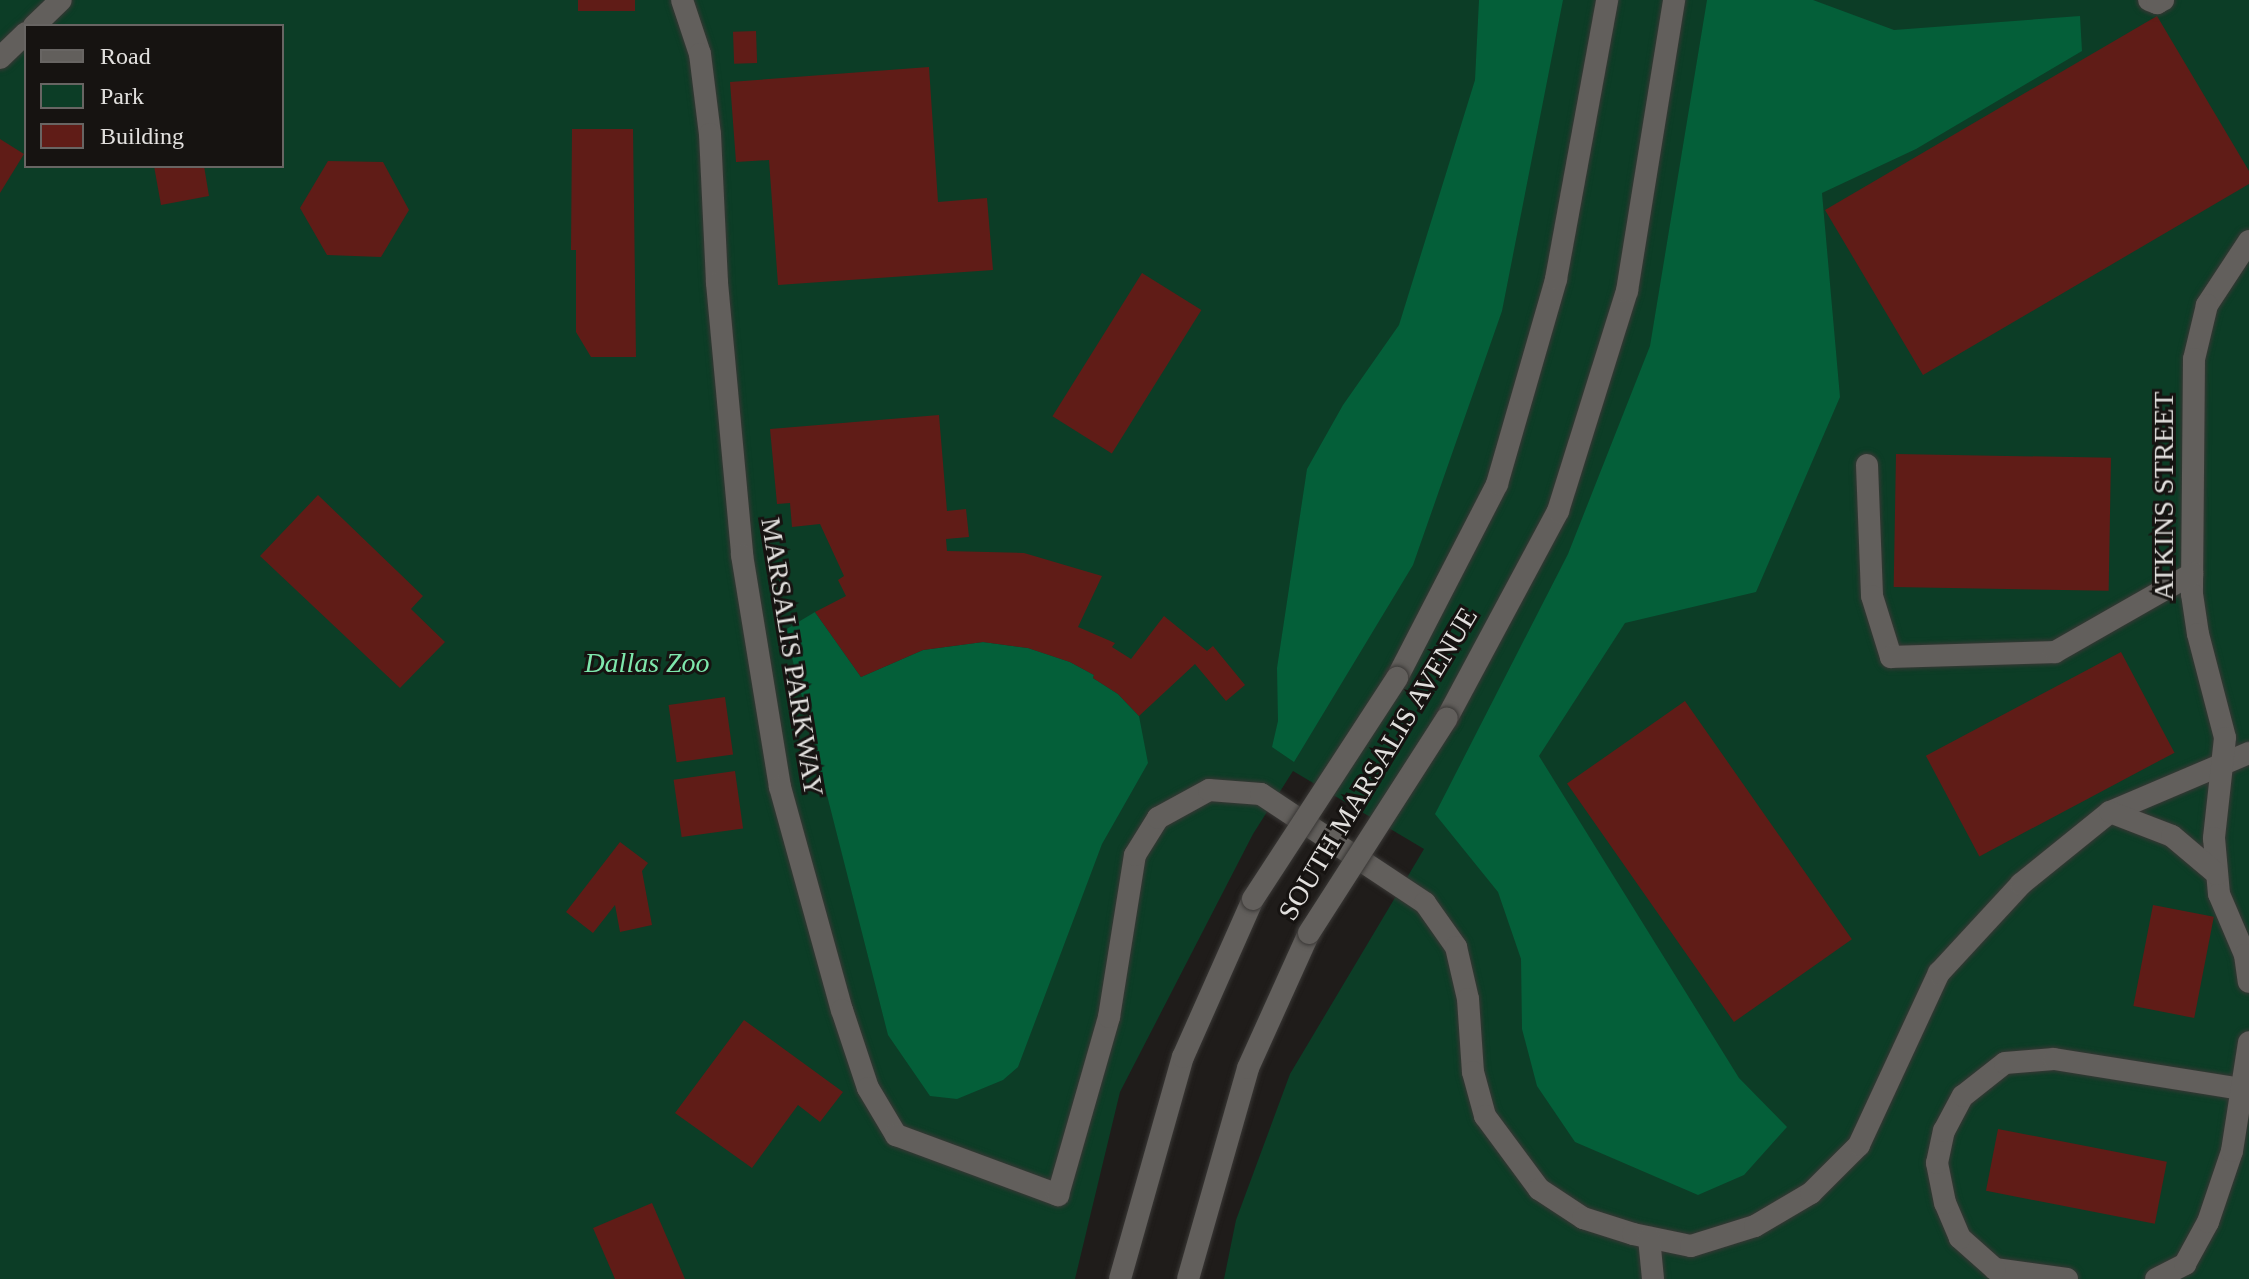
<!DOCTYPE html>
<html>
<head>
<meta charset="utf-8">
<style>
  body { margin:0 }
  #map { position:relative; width:2249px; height:1279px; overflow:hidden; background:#1f1c1a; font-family:Georgia,serif }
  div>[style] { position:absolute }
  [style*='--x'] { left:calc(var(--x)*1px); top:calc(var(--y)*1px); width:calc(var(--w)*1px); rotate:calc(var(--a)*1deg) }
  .green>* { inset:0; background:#0c3d26 }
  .forest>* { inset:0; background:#045f39 }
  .building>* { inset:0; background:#601c17; transform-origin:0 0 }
  .roads { filter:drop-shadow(0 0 2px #393735) drop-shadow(0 0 2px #393735) }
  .service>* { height:22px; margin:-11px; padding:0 11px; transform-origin:11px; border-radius:11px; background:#625f5c }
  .pedestrian>* { height:22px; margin:-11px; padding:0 11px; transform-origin:11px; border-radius:11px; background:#625f5c }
  .secondary>* { height:22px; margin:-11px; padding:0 11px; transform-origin:11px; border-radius:11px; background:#625f5c }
  .bridges { filter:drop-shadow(0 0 2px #393735) drop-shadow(0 0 2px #393735) }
  .secondary-bridge>* { height:22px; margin:-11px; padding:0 11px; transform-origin:11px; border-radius:11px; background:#625f5c }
  span { translate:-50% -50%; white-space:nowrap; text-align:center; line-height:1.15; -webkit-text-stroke:6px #161311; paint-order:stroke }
  .street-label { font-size:28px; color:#e2e0de }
  .park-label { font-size:28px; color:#7ee7ac; font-style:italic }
  .legend { position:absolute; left:24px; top:24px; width:260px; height:144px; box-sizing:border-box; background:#161311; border:2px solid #686563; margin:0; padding:10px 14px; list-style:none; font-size:24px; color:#e2e0de }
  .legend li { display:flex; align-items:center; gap:16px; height:40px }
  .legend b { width:40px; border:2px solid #686563 }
</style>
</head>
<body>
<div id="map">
  <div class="green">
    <i style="clip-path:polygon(evenodd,0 0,2249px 0,2249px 1279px,1224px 1279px,1236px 1220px,1290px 1074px,1424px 849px,1293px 771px,1253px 834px,1120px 1092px,1075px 1279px,0 1279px,0 0,26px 26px,282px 26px,282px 166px,26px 166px,26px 26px)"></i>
  </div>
  <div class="forest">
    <i style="clip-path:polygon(1479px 0,1563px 0,1502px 311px,1413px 565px,1294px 762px,1272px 747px,1278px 721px,1277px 668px,1307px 469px,1343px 405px,1399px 325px,1475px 80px)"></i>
    <i style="clip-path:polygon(1707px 0,1813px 0,1894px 30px,2080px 16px,2082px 51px,1916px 149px,1822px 193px,1840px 397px,1756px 592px,1625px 623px,1539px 756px,1739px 1078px,1787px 1127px,1744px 1175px,1698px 1195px,1575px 1142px,1537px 1086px,1522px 1029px,1521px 959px,1498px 892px,1435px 814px,1568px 554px,1650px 346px)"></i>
    <i style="clip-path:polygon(815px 612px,861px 677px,923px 650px,983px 642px,1028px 648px,1070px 662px,1094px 675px,1093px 678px,1118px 694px,1139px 716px,1148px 763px,1102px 844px,1018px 1067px,1003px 1080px,957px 1099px,930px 1096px,888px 1035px,785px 630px)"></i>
  </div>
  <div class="building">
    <i style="left:578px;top:0;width:57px;height:11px"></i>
    <i style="clip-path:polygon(2157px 16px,2249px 171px,2249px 184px,1923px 375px,1825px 210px)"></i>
    <i style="left:756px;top:31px;width:32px;height:23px;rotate:88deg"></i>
    <i style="clip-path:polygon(929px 67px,938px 202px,987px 198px,993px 270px,778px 285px,769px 160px,736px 162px,730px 82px)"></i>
    <i style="clip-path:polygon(572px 129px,633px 129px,636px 357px,591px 357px,576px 332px,576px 250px,571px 250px)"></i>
    <i style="clip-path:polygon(0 139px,24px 154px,0 193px)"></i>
    <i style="clip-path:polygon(328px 161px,383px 162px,409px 210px,381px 257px,327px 255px,300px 208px)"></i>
    <i style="clip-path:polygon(154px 166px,204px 166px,209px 196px,161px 205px)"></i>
    <i style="left:1142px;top:273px;width:70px;height:169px;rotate:32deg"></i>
    <i style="clip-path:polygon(939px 415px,947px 511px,966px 509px,969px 537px,946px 539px,947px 551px,1024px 553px,1102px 576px,1078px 627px,1115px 643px,1112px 647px,1131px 659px,1164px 616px,1207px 651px,1213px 646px,1245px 685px,1226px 701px,1195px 664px,1139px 716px,1118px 694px,1093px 678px,1094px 675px,1070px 662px,1028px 648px,983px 642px,923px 650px,861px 677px,815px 612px,846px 596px,838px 580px,844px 576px,820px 524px,792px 527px,790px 503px,777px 504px,770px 429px)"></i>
    <i style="left:1896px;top:454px;width:215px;height:133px;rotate:1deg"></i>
    <i style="clip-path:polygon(318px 495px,423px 596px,411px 609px,445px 642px,400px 688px,260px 556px)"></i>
    <i style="left:2121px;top:652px;width:114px;height:221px;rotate:62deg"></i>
    <i style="left:725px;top:697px;width:58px;height:57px;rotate:82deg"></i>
    <i style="left:1685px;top:701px;width:291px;height:144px;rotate:55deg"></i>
    <i style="left:735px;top:771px;width:58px;height:62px;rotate:82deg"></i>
    <i style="clip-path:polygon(620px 842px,648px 863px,642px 871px,652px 925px,620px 932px,615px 905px,593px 933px,566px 912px)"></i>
    <i style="left:2153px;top:905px;width:62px;height:103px;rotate:11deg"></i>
    <i style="clip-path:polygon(744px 1020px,843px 1092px,820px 1122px,798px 1105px,752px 1168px,675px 1113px)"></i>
    <i style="left:1998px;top:1129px;width:172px;height:63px;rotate:11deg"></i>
    <i style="clip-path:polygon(652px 1203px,685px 1279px,615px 1279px,593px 1228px)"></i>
  </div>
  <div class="roads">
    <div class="service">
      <i style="--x:682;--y:0;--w:57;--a:71.6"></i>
      <i style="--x:700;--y:54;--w:81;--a:82.9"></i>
      <i style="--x:710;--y:134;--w:149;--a:87.3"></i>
      <i style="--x:717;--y:283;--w:273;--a:84.7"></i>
      <i style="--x:742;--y:555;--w:235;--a:80.7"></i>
      <i style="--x:780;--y:787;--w:231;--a:74.5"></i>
      <i style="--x:842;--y:1010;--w:82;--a:71.6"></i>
      <i style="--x:868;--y:1088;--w:55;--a:59.2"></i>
      <i style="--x:896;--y:1135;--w:173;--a:20.3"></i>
      <i style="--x:1058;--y:1195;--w:185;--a:-74"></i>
      <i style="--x:1109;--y:1017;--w:164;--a:-80.9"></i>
      <i style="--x:1135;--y:855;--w:44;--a:-58.1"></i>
      <i style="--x:1158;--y:818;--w:58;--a:-28.8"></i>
      <i style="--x:1209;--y:790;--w:52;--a:4.4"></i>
      <i style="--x:1261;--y:794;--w:197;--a:33.6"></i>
      <i style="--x:1425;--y:903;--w:54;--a:54.8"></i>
      <i style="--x:1456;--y:947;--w:53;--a:77"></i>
      <i style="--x:1468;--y:999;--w:73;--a:86.1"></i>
      <i style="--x:1473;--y:1072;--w:46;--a:74.7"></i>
      <i style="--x:1485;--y:1116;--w:91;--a:53.5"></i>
      <i style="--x:1539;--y:1189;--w:53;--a:33.4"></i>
      <i style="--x:1583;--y:1218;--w:52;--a:17.7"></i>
      <i style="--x:1633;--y:1234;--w:59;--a:11.7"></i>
      <i style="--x:1691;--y:1246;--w:67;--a:-17.4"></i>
      <i style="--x:1755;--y:1226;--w:65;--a:-30.5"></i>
      <i style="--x:1811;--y:1193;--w:68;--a:-45"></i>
      <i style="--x:1859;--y:1145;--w:190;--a:-65.1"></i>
      <i style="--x:1939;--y:973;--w:121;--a:-47.3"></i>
      <i style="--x:2021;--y:884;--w:114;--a:-39"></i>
      <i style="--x:2110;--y:812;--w:151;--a:-23"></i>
      <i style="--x:2149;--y:0;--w:9;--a:21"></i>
      <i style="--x:2157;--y:3;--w:7;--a:-27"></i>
      <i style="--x:2249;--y:241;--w:77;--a:123.3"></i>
      <i style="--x:2207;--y:305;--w:56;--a:103.5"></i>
      <i style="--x:2194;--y:359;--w:235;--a:90.5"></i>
      <i style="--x:2192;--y:594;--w:40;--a:81.5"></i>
      <i style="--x:2198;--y:634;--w:107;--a:75.4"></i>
      <i style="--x:2225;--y:738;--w:101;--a:96.3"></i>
      <i style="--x:2214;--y:838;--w:56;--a:84.9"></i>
      <i style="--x:2219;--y:894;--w:66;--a:66.9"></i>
      <i style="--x:2245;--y:955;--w:27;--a:82"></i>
      <i style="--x:1867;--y:465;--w:131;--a:87.8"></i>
      <i style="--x:1872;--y:596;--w:64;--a:72.7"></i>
      <i style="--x:1891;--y:657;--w:164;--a:-1.7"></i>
      <i style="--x:2055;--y:652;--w:158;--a:-29.7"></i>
      <i style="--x:2110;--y:812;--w:66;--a:21.2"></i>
      <i style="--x:2172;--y:836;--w:59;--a:40.2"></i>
      <i style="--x:1649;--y:1238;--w:41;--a:84.4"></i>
      <i style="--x:2067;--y:1279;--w:73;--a:-172.1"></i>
      <i style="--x:1995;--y:1269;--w:47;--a:-138.5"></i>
      <i style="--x:1960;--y:1238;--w:38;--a:-113"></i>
      <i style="--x:1945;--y:1203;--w:41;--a:-101.3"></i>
      <i style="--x:1937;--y:1163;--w:33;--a:-78"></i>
      <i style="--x:1944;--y:1131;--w:40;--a:-62"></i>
      <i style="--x:1963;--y:1096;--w:53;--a:-38.2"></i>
      <i style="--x:2005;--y:1063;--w:49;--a:-4.7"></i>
      <i style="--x:2054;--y:1059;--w:189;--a:9.1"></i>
      <i style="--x:2156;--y:1279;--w:33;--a:-27"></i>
      <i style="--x:2185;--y:1264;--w:48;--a:-61.3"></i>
      <i style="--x:2208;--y:1222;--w:75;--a:-71.3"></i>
      <i style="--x:2232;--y:1151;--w:110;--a:-81.1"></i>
    </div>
    <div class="pedestrian">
      <i style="--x:34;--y:26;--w:37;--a:-44"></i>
      <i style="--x:0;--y:58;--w:36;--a:-44"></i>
    </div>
    <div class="secondary">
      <i style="--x:1397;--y:678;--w:218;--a:-62.7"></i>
      <i style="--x:1497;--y:484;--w:213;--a:-73.9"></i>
      <i style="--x:1556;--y:279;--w:284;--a:-79.6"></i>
      <i style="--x:1447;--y:718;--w:235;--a:-61.8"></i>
      <i style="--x:1558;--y:511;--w:231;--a:-72.6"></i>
      <i style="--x:1627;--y:291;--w:295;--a:-80.8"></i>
      <i style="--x:1120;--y:1279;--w:231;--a:-74.2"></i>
      <i style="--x:1183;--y:1057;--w:173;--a:-66.1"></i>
      <i style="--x:1188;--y:1279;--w:219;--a:-74.1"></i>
      <i style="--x:1248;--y:1068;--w:148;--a:-65.7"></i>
    </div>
  </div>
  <div class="bridges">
    <div class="secondary-bridge">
      <i style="--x:1253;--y:899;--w:264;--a:-56.9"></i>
      <i style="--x:1309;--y:933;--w:255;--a:-57.3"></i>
    </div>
  </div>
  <div class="street-label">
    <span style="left:2164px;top:496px;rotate:-90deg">ATKINS STREET</span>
    <span style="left:792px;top:657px;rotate:81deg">MARSALIS PARKWAY</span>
    <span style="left:1378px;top:764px;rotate:-59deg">SOUTH MARSALIS AVENUE</span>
  </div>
  <div class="park-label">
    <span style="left:647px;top:663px">Dallas Zoo</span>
  </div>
  <ul class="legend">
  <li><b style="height:10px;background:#625f5c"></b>Road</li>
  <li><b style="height:22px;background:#0c3d26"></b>Park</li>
  <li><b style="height:22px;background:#601c17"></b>Building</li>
  </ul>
</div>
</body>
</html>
